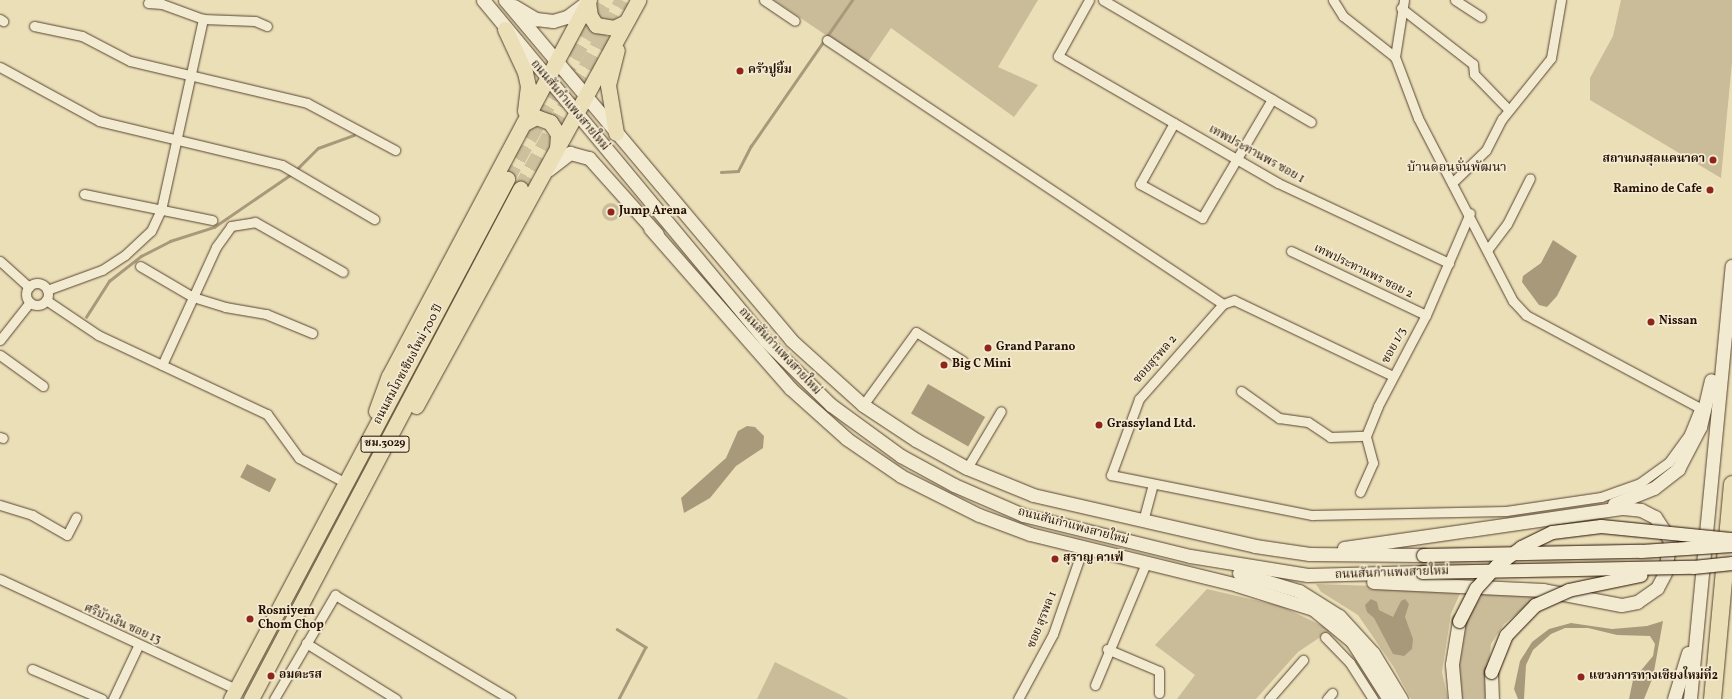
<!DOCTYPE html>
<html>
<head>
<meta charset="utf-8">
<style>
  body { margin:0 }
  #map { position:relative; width:1732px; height:699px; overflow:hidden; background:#ebdfb8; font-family:Vollkorn,"Noto Serif Thai",serif }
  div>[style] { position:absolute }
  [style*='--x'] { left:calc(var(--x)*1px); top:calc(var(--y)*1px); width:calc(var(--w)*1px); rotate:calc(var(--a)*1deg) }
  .green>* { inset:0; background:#cabc99 }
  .round { border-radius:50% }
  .water>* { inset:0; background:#a8997a; transform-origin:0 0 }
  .stream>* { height:2.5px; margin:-1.25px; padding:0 1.25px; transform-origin:1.25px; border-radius:1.25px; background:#a8997a }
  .primary-tunnel>* { height:15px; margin-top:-7.5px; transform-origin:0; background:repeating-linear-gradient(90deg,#cdc09d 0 15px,transparent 0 23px) }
  .roads { filter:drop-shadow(0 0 1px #574430) drop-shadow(0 0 1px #574430) }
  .street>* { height:9px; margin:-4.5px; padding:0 4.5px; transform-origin:4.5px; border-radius:4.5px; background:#f2ead1 }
  .street>.ring { margin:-4.5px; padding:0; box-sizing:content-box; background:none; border:9px solid #f2ead1; border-radius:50% }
  .secondary>* { height:13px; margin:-6.5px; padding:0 6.5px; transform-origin:6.5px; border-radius:6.5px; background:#f2ead1 }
  .primary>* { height:15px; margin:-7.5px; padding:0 7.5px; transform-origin:7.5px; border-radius:7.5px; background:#ebdfb8 }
  .highway>* { height:17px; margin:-8.5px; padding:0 8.5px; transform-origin:8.5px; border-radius:8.5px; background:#ebdfb8 }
  .bridges { filter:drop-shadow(0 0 1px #261002) drop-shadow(0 0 1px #261002) }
  .secondary-bridge>* { height:13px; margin:-6.5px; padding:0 6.5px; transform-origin:6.5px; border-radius:6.5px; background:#f2ead1 }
  .dots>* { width:11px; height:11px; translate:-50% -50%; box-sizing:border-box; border:2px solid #f2ead1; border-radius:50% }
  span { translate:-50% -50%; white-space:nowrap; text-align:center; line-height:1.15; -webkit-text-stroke:3.5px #f2ead1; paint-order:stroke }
  .shield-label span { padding:1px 3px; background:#f2ead1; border:1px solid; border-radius:3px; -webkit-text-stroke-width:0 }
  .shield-label { font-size:11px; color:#261002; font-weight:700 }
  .poi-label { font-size:12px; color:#261002; font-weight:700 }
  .left { translate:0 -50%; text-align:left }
  .right { translate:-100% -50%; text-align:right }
  .street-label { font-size:12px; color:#261002 }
  .neighbourhood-label { font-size:13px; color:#261002 }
</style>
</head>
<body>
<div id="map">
  <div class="green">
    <i style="clip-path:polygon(774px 0,1038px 0,998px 67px,1038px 85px,1014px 117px,891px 28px,867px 63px)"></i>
    <i style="clip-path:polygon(1621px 0,1732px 0,1732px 62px,1721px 178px,1590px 100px,1590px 78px,1613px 36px)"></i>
    <i class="round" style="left:602px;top:203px;width:18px;height:18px"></i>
    <i style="clip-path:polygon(1316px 584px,1462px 589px,1451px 614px,1442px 672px,1448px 699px,1411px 699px,1393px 666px,1358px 615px,1321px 592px)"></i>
    <i style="clip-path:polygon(1207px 589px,1281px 606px,1331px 630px,1298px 652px,1256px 699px,1177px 699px,1195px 675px,1155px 645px)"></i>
    <i style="clip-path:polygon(1485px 590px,1537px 597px,1504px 624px,1491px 644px,1485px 699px,1461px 699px,1456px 665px,1466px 621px)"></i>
    <i style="clip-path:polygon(775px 662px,849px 699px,757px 699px)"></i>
  </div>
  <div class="water">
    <i style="clip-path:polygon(1553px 240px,1577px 256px,1557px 296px,1547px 307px,1539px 305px,1522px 282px,1523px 276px,1541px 263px)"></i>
    <i style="left:928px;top:384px;width:66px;height:34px;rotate:30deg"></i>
    <i style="clip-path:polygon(747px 426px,755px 427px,764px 436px,763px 448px,736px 466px,710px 498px,684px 513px,681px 498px,726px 458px,738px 431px)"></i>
    <i style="left:247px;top:464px;width:33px;height:15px;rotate:27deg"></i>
    <i style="clip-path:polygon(1371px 599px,1377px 602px,1379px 610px,1393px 617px,1401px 601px,1405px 599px,1409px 604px,1405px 617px,1413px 639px,1412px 649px,1404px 656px,1393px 654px,1374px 618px,1367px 612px,1365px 605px)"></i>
    <i style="clip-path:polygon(1663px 621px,1653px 677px,1644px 699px,1629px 699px,1633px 680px,1653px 656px,1655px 644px,1650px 636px,1617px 635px,1588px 628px,1565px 628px,1551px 634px,1533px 650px,1526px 665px,1524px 699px,1518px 699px,1514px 689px,1520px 661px,1532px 642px,1549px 629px,1571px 623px,1612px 629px,1647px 626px)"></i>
  </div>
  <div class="stream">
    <i style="--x:298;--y:168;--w:28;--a:-45"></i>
    <i style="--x:318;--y:148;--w:38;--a:-20"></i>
    <i style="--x:721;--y:172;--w:17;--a:-3"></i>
    <i style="--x:738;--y:171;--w:28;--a:-63"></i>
    <i style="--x:751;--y:146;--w:178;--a:-55.3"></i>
    <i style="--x:86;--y:317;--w:43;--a:-57.4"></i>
    <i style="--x:109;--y:281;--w:41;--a:-38"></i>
    <i style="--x:141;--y:256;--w:33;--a:-27"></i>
    <i style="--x:170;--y:241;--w:46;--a:-17.7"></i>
    <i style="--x:214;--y:227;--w:92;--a:-34.4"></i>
    <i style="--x:617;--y:629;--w:34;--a:32"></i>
    <i style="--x:646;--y:647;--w:59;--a:117.4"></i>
  </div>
  <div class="primary-tunnel">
    <i style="--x:507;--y:179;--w:205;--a:-61.1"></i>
    <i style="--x:520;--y:189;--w:215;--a:-61.6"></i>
  </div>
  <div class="roads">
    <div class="street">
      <i style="--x:764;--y:0;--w:37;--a:34"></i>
      <i style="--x:1089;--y:0;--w:64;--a:119"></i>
      <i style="--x:1058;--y:56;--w:254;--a:30"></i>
      <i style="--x:1278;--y:183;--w:189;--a:25.1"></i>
      <i style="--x:1103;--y:0;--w:241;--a:30.4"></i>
      <i style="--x:1333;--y:0;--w:19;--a:58"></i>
      <i style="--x:1343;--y:16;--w:66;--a:38.3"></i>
      <i style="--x:1404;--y:0;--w:58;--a:99"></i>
      <i style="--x:1395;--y:57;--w:65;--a:69.3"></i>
      <i style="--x:1418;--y:118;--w:206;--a:62.6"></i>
      <i style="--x:1513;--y:301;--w:19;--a:47"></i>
      <i style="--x:1526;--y:315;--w:197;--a:28.1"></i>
      <i style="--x:1455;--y:0;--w:31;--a:33"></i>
      <i style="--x:148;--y:3;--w:14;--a:4"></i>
      <i style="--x:162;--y:4;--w:44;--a:20.1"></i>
      <i style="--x:203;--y:19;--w:52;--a:2.2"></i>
      <i style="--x:255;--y:21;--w:13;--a:23"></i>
      <i style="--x:1401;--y:8;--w:91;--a:37.9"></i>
      <i style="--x:1473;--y:64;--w:10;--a:84"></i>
      <i style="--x:1474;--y:74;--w:50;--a:45.8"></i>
      <i style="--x:0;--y:19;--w:4;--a:34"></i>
      <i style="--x:34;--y:26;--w:49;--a:11.8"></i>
      <i style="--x:82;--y:36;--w:54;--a:27.5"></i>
      <i style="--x:130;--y:61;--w:182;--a:13.3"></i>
      <i style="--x:307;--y:103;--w:100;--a:28.1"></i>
      <i style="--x:827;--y:40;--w:476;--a:33.7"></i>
      <i style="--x:0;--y:67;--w:113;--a:28.6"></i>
      <i style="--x:99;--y:121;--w:188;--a:13.5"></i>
      <i style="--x:282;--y:165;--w:107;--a:30.4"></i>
      <i style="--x:1174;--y:123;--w:70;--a:119.1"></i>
      <i style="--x:1140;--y:184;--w:71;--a:28.7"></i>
      <i style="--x:1202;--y:218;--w:138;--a:-59.5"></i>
      <i style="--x:1452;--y:183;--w:47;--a:-44.1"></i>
      <i style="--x:1486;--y:150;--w:35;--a:-63"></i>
      <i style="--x:1502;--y:119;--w:78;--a:-51.2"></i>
      <i style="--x:1551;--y:58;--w:59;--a:-80.2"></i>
      <i style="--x:84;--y:194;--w:131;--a:11.5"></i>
      <i style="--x:1488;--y:249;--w:31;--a:-53"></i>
      <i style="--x:1507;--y:224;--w:51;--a:-63.4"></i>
      <i style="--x:1291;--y:251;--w:149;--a:25.4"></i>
      <i style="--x:0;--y:261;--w:39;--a:42"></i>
      <i style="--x:140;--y:266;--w:61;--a:30.3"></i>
      <i style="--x:193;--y:297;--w:34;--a:17"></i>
      <i style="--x:225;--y:307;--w:42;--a:9.7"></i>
      <i style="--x:266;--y:314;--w:50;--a:22.4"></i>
      <i class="ring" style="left:26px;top:283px;width:13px;height:13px"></i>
      <i style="--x:47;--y:290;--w:59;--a:-20"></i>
      <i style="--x:102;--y:270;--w:27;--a:-33"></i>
      <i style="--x:125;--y:255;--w:35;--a:-43"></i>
      <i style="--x:151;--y:231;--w:23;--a:-65"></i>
      <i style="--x:161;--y:210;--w:196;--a:-77.6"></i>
      <i style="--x:46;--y:300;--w:63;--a:33.9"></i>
      <i style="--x:98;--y:335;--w:187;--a:25.1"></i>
      <i style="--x:267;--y:414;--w:54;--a:54"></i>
      <i style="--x:299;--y:458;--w:53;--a:28"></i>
      <i style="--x:0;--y:340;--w:48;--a:-51.7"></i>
      <i style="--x:0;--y:355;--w:53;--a:35.8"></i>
      <i style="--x:162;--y:365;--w:130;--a:-65.4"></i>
      <i style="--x:216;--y:247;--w:26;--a:-54"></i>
      <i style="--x:231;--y:226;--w:24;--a:-9"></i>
      <i style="--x:255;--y:222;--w:101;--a:29.6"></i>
      <i style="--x:1393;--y:376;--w:176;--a:-154.5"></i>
      <i style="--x:1234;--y:300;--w:12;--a:160"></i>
      <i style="--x:1223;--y:304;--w:127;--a:131.5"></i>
      <i style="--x:1139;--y:399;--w:81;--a:110.2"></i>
      <i style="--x:1111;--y:475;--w:205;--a:11.3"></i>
      <i style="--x:1312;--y:515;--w:194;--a:-1.2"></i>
      <i style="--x:1506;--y:511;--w:96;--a:-8.4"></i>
      <i style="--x:1601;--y:497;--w:41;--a:-19.7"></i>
      <i style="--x:1640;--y:483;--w:36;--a:-36"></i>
      <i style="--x:1669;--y:462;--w:34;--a:-54"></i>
      <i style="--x:1689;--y:434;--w:27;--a:-68"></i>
      <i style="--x:1241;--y:391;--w:47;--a:35.4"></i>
      <i style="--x:1279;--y:418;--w:29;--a:8"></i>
      <i style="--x:1308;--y:422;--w:27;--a:34"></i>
      <i style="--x:1330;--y:437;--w:36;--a:-2"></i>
      <i style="--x:863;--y:405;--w:90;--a:-54"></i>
      <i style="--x:916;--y:332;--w:55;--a:31.7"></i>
      <i style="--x:0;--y:437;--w:3;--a:18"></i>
      <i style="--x:967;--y:468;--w:66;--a:-59.2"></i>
      <i style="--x:1360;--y:492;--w:32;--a:-66"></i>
      <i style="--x:1373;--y:463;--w:28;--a:-105"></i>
      <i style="--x:1366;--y:436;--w:32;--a:-68"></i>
      <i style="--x:1378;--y:406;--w:103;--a:-62.2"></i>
      <i style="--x:1426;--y:315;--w:111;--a:-66.7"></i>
      <i style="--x:0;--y:505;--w:34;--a:17"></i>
      <i style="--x:32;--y:515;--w:40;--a:29.7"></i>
      <i style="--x:67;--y:535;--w:20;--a:-63"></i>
      <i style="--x:1143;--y:521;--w:38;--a:-75"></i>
      <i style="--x:0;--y:579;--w:260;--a:25"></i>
      <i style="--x:1325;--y:637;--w:36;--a:46"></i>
      <i style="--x:1350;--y:663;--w:43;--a:57.4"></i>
      <i style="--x:306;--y:643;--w:106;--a:31.9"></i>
      <i style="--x:1107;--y:649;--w:56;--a:22.9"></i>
      <i style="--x:1159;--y:671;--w:22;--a:90"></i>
      <i style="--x:32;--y:669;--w:76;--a:23.2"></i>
      <i style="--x:1095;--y:685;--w:132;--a:-67.3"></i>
      <i style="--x:113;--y:699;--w:59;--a:-64.7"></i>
      <i style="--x:274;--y:699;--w:121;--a:-59.6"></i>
      <i style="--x:335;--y:595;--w:204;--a:30.7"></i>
      <i style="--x:1018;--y:699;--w:74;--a:-61.7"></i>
      <i style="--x:1053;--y:634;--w:91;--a:-70.8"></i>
      <i style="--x:1269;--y:699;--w:52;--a:-48.9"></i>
      <i style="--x:1327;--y:699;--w:8;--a:-50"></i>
    </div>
    <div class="secondary">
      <i style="--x:483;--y:0;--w:442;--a:50.3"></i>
      <i style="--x:765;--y:340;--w:93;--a:44.6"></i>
      <i style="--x:831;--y:405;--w:87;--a:36.1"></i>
      <i style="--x:901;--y:456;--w:60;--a:28.7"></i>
      <i style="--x:954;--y:485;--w:75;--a:23.5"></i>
      <i style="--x:1023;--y:515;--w:172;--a:13.8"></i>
      <i style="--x:1190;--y:556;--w:119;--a:9.2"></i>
      <i style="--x:1307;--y:575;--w:115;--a:-1.5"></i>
      <i style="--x:505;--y:0;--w:444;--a:49.9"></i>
      <i style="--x:791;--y:340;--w:97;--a:42.1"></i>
      <i style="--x:863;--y:405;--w:64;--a:33.4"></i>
      <i style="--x:916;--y:440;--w:58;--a:28.8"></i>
      <i style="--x:967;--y:468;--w:71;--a:22.2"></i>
      <i style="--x:1033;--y:495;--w:228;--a:12.9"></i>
      <i style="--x:1255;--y:546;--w:55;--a:8.4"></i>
      <i style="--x:1309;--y:554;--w:114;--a:0.5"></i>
      <i style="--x:514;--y:6;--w:26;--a:31"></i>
      <i style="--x:536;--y:19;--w:17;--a:7"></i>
      <i style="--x:553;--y:21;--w:15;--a:-16"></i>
      <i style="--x:567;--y:17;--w:25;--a:-37"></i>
      <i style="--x:548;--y:170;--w:28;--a:-38"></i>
      <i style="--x:570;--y:153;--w:20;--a:15"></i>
      <i style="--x:589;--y:158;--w:102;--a:48.2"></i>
      <i style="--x:650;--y:228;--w:213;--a:48.8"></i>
      <i style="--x:790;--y:388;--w:76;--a:41.8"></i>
      <i style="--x:847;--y:439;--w:65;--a:34.4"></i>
      <i style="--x:901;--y:476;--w:87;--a:26.6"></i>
      <i style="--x:979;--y:515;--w:54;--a:20.4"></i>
      <i style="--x:1030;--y:534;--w:213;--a:13.8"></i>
      <i style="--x:1237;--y:585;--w:80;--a:17.5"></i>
      <i style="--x:1313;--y:609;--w:50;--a:39.4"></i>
      <i style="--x:1352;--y:641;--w:69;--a:57.5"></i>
      <i style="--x:1614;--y:504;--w:43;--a:-21.8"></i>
      <i style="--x:1654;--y:488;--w:31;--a:-38"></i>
      <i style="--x:1678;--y:469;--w:47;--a:-62.4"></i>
      <i style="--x:1700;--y:427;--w:48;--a:-76.8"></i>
      <i style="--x:1344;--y:548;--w:282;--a:-8.2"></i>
      <i style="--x:1623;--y:508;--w:18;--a:6"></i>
      <i style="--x:1641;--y:510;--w:16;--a:27"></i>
      <i style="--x:1655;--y:517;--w:27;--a:57"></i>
      <i style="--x:1670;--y:540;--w:33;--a:99"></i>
      <i style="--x:1665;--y:573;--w:17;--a:118"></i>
      <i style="--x:1657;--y:588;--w:24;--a:145"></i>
      <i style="--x:1637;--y:602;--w:16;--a:169"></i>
      <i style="--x:1621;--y:605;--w:79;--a:-169.1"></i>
      <i style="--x:1543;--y:590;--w:170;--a:-177.3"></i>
      <i style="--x:1239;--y:573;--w:63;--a:16.7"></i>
      <i style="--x:1299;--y:591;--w:47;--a:32"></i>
      <i style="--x:1339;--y:616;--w:50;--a:47.4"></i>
      <i style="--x:1373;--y:653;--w:54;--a:58.7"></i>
      <i style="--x:1491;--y:672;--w:27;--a:88"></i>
      <i style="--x:1455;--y:699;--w:35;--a:-95"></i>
      <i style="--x:1452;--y:664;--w:44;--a:-80.8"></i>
      <i style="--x:1674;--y:699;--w:48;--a:-73.1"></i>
      <i style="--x:1690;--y:699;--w:435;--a:-84.5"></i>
    </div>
    <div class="primary">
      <i style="--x:588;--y:2;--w:14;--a:82"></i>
      <i style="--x:590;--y:16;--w:11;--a:56"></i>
      <i style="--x:596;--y:25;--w:18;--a:9"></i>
      <i style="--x:614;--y:28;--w:13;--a:-27"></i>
      <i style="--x:505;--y:29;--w:47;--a:65.1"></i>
      <i style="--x:525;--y:72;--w:14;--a:78"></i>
      <i style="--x:528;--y:86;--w:25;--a:97"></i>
      <i style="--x:523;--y:124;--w:15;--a:-28"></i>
      <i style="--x:536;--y:117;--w:15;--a:20"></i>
      <i style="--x:550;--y:122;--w:14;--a:56"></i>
      <i style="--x:558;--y:134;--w:13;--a:94"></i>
      <i style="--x:616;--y:133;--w:49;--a:-99.5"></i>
      <i style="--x:608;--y:85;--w:36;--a:-76"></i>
      <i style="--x:416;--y:406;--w:463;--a:-61.3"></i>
      <i style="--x:376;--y:411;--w:37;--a:-70"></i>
      <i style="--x:389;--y:376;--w:426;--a:-62"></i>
      <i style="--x:231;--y:699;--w:589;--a:-62.04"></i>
      <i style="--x:251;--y:699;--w:577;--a:-62.19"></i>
    </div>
    <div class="highway">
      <i style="--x:1712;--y:699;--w:216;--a:-84.7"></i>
    </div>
  </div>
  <div class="bridges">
    <div class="secondary-bridge">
      <i style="--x:1423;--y:555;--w:218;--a:-1.1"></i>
      <i style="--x:1641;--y:551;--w:91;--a:-3.8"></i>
      <i style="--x:1422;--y:572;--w:271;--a:-1.1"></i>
      <i style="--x:1693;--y:567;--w:39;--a:-6"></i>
      <i style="--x:1459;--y:621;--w:37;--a:-63"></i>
      <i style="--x:1476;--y:588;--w:30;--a:-48"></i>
      <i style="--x:1496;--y:566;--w:31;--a:-37"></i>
      <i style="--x:1521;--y:547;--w:34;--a:-26"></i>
      <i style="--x:1552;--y:532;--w:49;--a:-7"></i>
      <i style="--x:1601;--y:526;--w:132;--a:5.7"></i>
      <i style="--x:1491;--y:672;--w:40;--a:-68"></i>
      <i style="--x:1506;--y:635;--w:42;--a:-46"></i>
      <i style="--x:1535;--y:605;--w:36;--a:-24"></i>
      <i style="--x:1568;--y:590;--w:74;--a:-11.8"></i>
    </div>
  </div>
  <div class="dots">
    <i style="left:740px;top:71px;background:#8f2418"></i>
    <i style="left:1713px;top:160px;background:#8f2418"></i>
    <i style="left:1710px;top:190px;background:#8f2418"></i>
    <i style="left:611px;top:212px;background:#8f2418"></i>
    <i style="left:1651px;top:322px;background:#8f2418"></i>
    <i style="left:988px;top:348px;background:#8f2418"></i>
    <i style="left:944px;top:365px;background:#8f2418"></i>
    <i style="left:1099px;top:425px;background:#8f2418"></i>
    <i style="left:1055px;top:559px;background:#8f2418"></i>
    <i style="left:250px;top:619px;background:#8f2418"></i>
    <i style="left:271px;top:676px;background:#8f2418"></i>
    <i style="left:1581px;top:677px;background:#8f2418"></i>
  </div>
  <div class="shield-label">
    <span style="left:385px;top:444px">ชม.3029</span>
  </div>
  <div class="poi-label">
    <span class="left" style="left:748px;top:71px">ครัวปูยิ้ม</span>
    <span class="right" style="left:1705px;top:160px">สถานกงสุลแคนาดา</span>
    <span class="right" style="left:1702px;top:190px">Ramino de Cafe</span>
    <span class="left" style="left:619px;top:212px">Jump Arena</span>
    <span class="left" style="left:1659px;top:322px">Nissan</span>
    <span class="left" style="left:996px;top:348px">Grand Parano</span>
    <span class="left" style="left:952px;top:365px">Big C Mini</span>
    <span class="left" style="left:1107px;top:425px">Grassyland Ltd.</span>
    <span class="left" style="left:1063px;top:559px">สุราญ คาเฟ่</span>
    <span class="left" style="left:258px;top:619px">Rosniyem<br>Chom Chop</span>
    <span class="left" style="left:279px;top:676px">อมตะรส</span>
    <span class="left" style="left:1589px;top:677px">แขวงการทางเชียงใหม่ที่2</span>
  </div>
  <div class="street-label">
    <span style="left:569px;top:106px;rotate:50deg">ถนนสันกำแพงสายใหม่</span>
    <span style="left:1256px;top:155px;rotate:29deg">เทพประทานพร ซอย 1</span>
    <span style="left:1363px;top:272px;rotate:26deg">เทพประทานพร ซอย 2</span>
    <span style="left:1395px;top:346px;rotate:-62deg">ซอย 1/3</span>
    <span style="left:779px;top:352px;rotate:47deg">ถนนสันกำแพงสายใหม่</span>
    <span style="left:1156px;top:360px;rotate:-49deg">ซอยสุรพล 2</span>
    <span style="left:409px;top:365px;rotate:-62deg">ถนนสมโภชเชียงใหม่ 700 ปี</span>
    <span style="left:1073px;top:527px;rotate:15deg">ถนนสันกำแพงสายใหม่</span>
    <span style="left:1392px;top:574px;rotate:-2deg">ถนนสันกำแพงสายใหม่</span>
    <span style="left:1043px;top:620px;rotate:-68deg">ซอย สุรพล 1</span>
    <span style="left:122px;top:625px;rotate:24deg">ศรีบัวเงิน ซอย 13</span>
  </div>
  <div class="neighbourhood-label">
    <span style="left:1457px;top:168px">บ้านดอนจั่นพัฒนา</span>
  </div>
</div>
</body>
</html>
